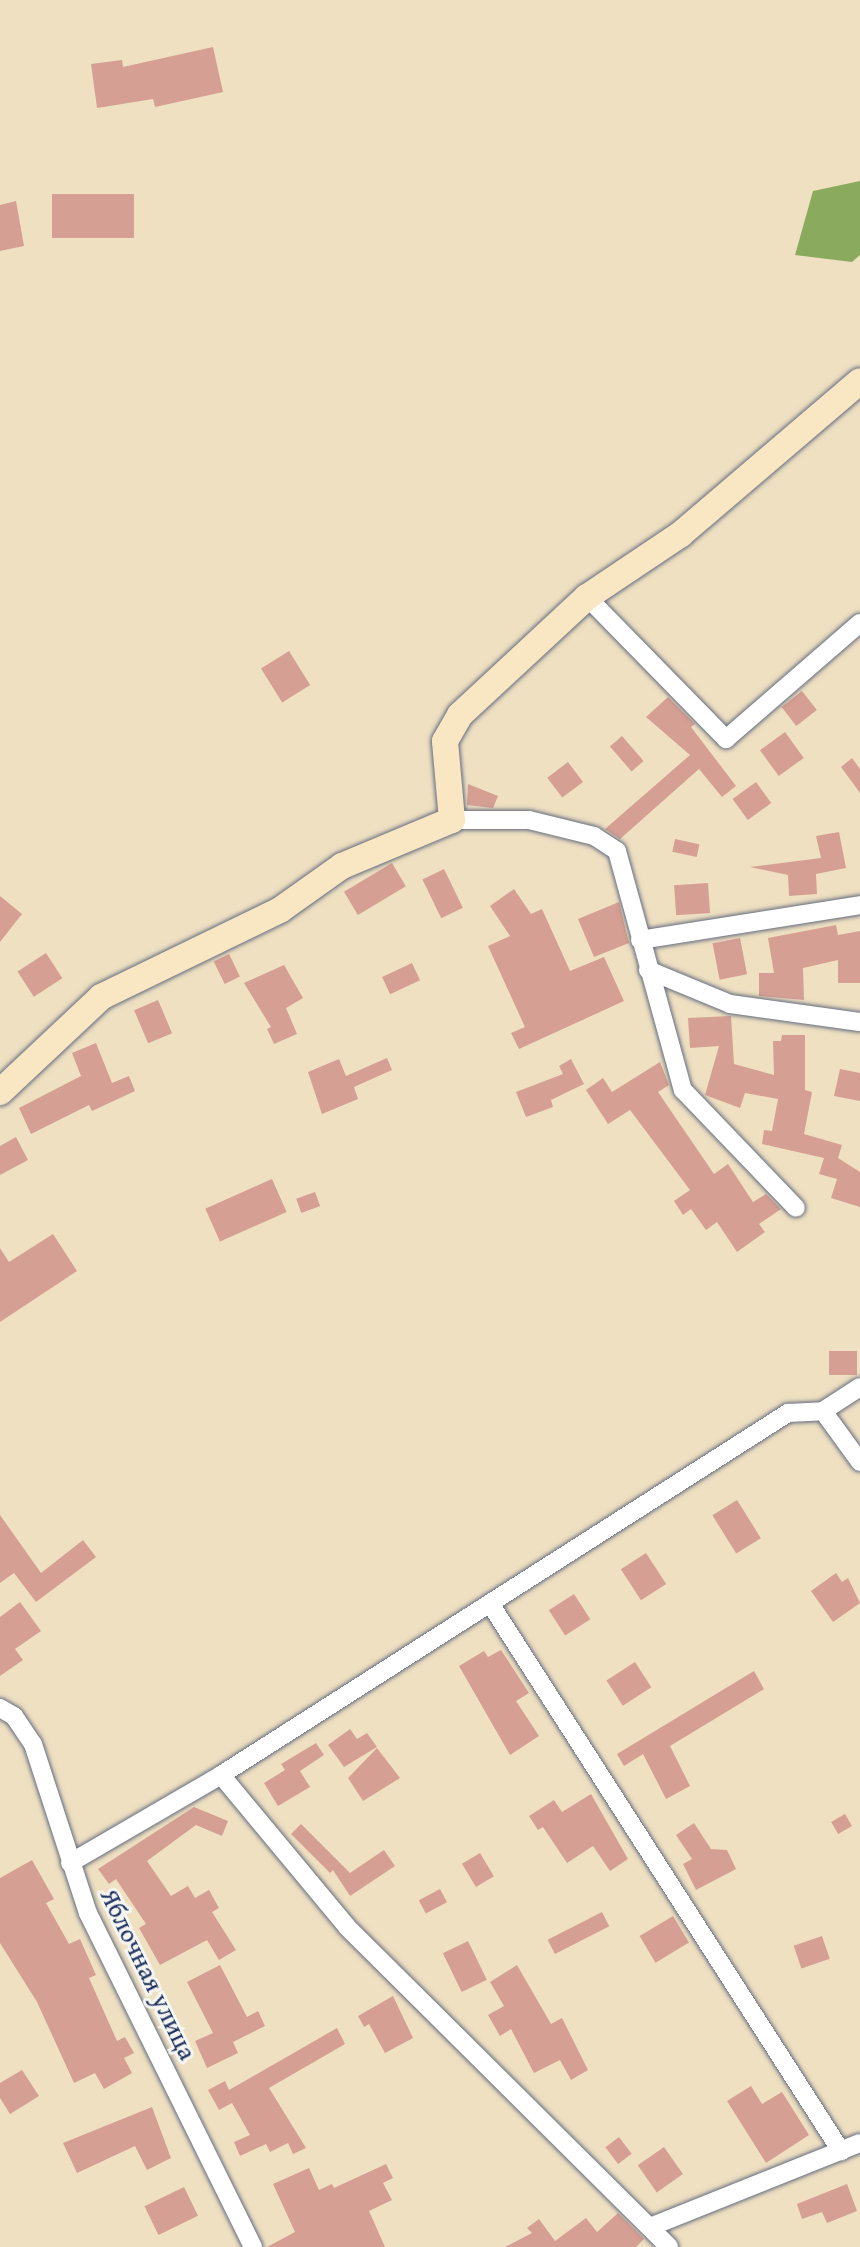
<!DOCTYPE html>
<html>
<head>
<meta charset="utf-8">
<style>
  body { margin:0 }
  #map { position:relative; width:860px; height:2247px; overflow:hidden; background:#efe0c1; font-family:"Gentium Book Plus",serif }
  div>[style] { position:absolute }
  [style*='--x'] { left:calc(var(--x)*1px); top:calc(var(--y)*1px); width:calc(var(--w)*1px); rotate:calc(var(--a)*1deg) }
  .forest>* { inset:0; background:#8aaa5e }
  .building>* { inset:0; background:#d69f93; transform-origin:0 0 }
  .roads { filter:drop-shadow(0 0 2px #656d81) drop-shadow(0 0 2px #656d81) }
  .street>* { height:18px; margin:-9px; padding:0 9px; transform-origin:9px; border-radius:9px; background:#fff }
  .secondary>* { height:26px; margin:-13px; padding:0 13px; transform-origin:13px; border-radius:13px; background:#f9e7c3 }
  span { translate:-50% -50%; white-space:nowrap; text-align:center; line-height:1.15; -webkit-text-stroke:6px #f6f6f2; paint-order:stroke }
  .street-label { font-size:26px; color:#1b2f5e }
</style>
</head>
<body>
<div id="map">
  <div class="forest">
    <i style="clip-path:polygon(860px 181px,860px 255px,852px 262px,795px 255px,813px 191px)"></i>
  </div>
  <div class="building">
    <i style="clip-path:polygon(213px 47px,223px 92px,155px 107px,153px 99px,97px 108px,91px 64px,122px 60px,123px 67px)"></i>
    <i style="left:134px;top:194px;width:44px;height:82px;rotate:90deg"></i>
    <i style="clip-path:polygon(16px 201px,24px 246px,0 251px,0 205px)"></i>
    <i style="left:289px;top:651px;width:40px;height:33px;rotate:58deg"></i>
    <i style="left:802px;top:691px;width:24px;height:26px;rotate:52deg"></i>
    <i style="clip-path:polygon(668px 697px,695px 724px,691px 727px,736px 786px,722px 797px,699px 769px,620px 839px,605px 829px,690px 755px,646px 717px)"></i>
    <i style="left:785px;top:732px;width:32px;height:31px;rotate:54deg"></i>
    <i style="left:622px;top:736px;width:33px;height:16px;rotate:49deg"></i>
    <i style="clip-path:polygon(852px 758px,860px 769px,860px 793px,841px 767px)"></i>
    <i style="left:568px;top:762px;width:25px;height:26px;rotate:53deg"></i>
    <i style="left:756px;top:782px;width:26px;height:29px;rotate:54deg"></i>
    <i style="clip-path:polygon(468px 784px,498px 796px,493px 808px,467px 805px)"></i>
    <i style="clip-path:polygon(839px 832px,846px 868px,816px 874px,817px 894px,789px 896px,788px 875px,750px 867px,821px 858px,816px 836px)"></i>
    <i style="left:675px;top:839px;width:25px;height:13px;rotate:12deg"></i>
    <i style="left:392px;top:863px;width:27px;height:56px;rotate:59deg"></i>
    <i style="left:444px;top:869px;width:43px;height:24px;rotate:64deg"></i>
    <i style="left:708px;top:883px;width:30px;height:34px;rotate:86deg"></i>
    <i style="clip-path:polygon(514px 889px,531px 914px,542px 909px,570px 971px,604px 957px,624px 1001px,519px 1049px,511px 1033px,525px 1027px,488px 946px,510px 936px,490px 906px)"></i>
    <i style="clip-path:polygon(0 896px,22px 914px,0 942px)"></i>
    <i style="clip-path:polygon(619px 902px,629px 943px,594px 957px,578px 919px)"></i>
    <i style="clip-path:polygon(836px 925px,838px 935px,860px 931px,860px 983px,838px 983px,838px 960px,803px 968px,804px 1000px,759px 996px,759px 973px,774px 973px,768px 938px)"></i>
    <i style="left:740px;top:938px;width:37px;height:28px;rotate:79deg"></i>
    <i style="left:46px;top:953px;width:30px;height:34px;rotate:57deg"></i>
    <i style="left:229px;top:954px;width:25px;height:17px;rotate:64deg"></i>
    <i style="left:412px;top:963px;width:19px;height:33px;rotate:65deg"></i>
    <i style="clip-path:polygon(284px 965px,303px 998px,286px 1008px,297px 1034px,274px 1044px,267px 1029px,271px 1027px,244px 983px)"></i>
    <i style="left:158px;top:1000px;width:36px;height:26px;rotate:67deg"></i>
    <i style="clip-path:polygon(731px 1016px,734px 1064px,774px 1075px,773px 1041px,781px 1041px,782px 1035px,805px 1035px,805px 1090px,812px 1092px,804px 1134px,842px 1145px,838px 1158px,860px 1172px,860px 1207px,831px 1198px,837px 1179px,819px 1174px,824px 1158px,762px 1144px,764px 1130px,772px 1131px,778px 1099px,745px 1093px,740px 1108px,705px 1095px,719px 1046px,690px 1048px,688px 1018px)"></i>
    <i style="clip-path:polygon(96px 1043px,112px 1083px,129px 1076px,135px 1091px,92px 1111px,89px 1105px,31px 1134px,19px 1108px,81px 1076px,72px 1053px)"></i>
    <i style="clip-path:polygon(387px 1058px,392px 1070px,354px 1087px,358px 1099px,322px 1114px,308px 1072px,339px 1059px,346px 1076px)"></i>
    <i style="clip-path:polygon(571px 1059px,584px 1084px,551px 1100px,553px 1107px,526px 1117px,516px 1092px,563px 1074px,559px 1066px)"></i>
    <i style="clip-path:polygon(660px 1062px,669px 1085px,658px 1092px,714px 1174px,728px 1164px,753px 1202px,766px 1194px,781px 1209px,759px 1224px,765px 1232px,737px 1252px,717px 1222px,706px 1230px,691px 1209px,683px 1215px,674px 1201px,690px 1190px,630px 1110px,608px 1124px,586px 1090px,603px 1078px,612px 1092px)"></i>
    <i style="clip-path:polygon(840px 1069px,860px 1073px,860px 1101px,834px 1096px)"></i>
    <i style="clip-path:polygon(16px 1137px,28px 1160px,0 1175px,0 1146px)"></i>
    <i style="left:272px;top:1179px;width:36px;height:73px;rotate:66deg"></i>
    <i style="left:315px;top:1192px;width:15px;height:20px;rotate:70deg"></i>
    <i style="clip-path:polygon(53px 1234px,77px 1271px,0 1322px,0 1248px,9px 1262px)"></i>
    <i style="left:829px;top:1351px;width:28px;height:24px"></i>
    <i style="left:737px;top:1500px;width:45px;height:29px;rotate:58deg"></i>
    <i style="clip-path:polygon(0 1515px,41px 1573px,83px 1540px,96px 1557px,36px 1602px,14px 1573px,0 1583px)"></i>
    <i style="left:646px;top:1553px;width:37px;height:30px;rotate:57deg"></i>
    <i style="clip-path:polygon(836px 1573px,842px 1582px,848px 1578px,860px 1603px,833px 1622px,811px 1591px)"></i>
    <i style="left:574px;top:1594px;width:30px;height:30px;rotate:57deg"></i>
    <i style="clip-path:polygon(20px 1602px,41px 1631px,15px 1649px,23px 1660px,0 1676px,0 1617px)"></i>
    <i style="clip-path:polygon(501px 1650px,529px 1693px,516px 1701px,539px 1736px,510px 1755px,459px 1666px,484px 1651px,488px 1657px)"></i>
    <i style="left:635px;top:1662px;width:30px;height:34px;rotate:57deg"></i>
    <i style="clip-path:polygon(754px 1671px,764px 1689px,670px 1746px,690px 1786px,666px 1799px,643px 1754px,624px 1766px,617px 1754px)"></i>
    <i style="clip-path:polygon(350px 1729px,357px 1739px,367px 1733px,377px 1747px,344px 1767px,328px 1745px)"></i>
    <i style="clip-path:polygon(316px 1743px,324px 1755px,300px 1771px,310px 1787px,278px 1806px,264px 1783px,285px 1770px,281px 1764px)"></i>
    <i style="clip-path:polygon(377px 1748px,400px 1778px,363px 1801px,348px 1778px)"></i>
    <i style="clip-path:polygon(591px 1794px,628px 1859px,610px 1871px,593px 1846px,567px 1863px,543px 1827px,538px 1830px,529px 1816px,554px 1800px,562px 1812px)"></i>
    <i style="clip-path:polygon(194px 1807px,228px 1821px,222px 1836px,196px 1825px,147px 1861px,171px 1896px,188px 1886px,195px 1898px,209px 1890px,219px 1908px,212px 1912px,236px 1950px,219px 1960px,207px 1940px,160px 1965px,139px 1928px,146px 1924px,116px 1879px,109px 1884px,98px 1869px)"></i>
    <i style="left:845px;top:1814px;width:14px;height:16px;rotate:60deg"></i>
    <i style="clip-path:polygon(694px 1823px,711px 1849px,727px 1850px,736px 1869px,696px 1890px,683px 1864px,692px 1859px,676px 1835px)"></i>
    <i style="clip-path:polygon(301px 1824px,350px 1873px,384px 1850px,395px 1866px,350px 1896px,333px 1870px,330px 1873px,291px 1834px)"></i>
    <i style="left:480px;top:1853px;width:27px;height:21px;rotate:59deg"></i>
    <i style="clip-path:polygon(32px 1860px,54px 1899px,46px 1903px,69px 1944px,80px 1939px,96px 1975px,89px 1978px,117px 2041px,125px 2037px,134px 2053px,124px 2058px,132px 2073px,104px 2089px,95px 2073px,74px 2083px,37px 2002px,0 1943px,0 1878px)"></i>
    <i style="left:440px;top:1889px;width:15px;height:24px;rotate:62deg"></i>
    <i style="left:602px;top:1912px;width:16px;height:61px;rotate:63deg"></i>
    <i style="left:673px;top:1916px;width:31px;height:39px;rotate:59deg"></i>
    <i style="left:822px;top:1936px;width:24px;height:30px;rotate:71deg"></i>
    <i style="left:468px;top:1941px;width:43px;height:28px;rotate:64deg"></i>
    <i style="clip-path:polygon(220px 1965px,247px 2017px,258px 2011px,265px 2026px,233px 2042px,238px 2053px,207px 2068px,195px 2041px,213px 2033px,187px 1982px)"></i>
    <i style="clip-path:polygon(517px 1965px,551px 2024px,562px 2018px,588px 2070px,571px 2080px,560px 2060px,534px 2073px,511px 2029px,500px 2036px,488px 2015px,504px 2006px,490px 1982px)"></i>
    <i style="clip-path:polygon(393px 1996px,413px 2038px,385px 2053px,369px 2024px,364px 2027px,358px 2016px)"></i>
    <i style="clip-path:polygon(337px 2028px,345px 2044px,269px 2088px,306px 2148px,293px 2154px,288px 2143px,270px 2152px,266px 2144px,240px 2156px,234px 2142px,250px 2135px,232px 2103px,219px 2110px,208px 2090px,225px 2081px,229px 2090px)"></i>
    <i style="clip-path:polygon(22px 2070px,39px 2096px,10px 2114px,0 2098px,0 2083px)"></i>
    <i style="clip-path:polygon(751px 2086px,762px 2104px,782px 2092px,809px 2135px,766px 2163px,727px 2101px)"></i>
    <i style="clip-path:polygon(152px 2107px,171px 2158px,147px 2170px,135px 2146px,77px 2173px,63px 2143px)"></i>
    <i style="left:619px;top:2137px;width:21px;height:17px;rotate:53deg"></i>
    <i style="left:664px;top:2147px;width:33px;height:32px;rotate:55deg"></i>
    <i style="clip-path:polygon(386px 2164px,393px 2178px,383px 2183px,392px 2200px,369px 2211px,385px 2247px,267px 2247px,295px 2232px,273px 2184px,309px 2168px,319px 2190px,332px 2184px,334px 2188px)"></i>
    <i style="clip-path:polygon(847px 2184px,857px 2211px,827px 2223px,822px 2212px,802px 2219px,797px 2204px)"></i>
    <i style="left:184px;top:2187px;width:32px;height:44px;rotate:64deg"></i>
    <i style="clip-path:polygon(618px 2213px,644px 2239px,636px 2247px,505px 2247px,532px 2233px,527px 2228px,539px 2219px,555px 2241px,586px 2218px,597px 2232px)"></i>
  </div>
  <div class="roads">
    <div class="street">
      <i style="--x:587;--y:597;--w:199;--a:45.6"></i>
      <i style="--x:726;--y:739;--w:177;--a:-40.9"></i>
      <i style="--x:452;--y:820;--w:77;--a:0"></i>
      <i style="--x:529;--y:820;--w:67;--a:13.8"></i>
      <i style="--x:594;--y:836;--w:27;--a:33"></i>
      <i style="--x:617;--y:851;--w:248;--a:74.6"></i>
      <i style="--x:683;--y:1090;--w:163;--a:46.2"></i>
      <i style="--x:640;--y:940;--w:223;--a:-9"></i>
      <i style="--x:648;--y:970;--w:89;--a:22.5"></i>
      <i style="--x:730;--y:1004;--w:131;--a:7.9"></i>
      <i style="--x:823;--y:1411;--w:44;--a:-33"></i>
      <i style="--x:491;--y:1605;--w:649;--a:57.34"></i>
      <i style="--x:0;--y:1708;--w:16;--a:30"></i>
      <i style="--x:14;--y:1716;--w:34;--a:56"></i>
      <i style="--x:33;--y:1744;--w:178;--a:72"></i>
      <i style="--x:88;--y:1913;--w:373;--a:63.7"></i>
      <i style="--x:221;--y:1775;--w:197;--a:50.3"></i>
      <i style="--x:347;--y:1927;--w:454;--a:44.8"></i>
      <i style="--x:70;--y:1863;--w:175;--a:-30.2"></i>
      <i style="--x:221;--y:1775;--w:673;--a:-32.56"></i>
      <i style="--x:788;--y:1413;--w:35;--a:-3"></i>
      <i style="--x:823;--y:1411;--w:63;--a:54"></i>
      <i style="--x:650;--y:2227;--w:226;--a:-21.8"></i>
    </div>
    <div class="secondary">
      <i style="--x:0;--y:1092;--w:139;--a:-43.2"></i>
      <i style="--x:101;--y:997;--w:199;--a:-25.9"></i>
      <i style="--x:280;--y:910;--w:76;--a:-35.4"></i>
      <i style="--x:342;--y:866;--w:119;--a:-22.7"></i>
      <i style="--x:452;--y:820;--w:79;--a:-95.1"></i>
      <i style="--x:445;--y:741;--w:30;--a:-60"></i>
      <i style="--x:460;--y:715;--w:173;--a:-42.9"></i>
      <i style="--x:587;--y:597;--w:113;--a:-33.8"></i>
      <i style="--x:681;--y:534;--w:235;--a:-40.5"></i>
    </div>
  </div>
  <div class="street-label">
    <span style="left:149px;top:1974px;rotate:64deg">Яблочная улица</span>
  </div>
</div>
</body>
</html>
